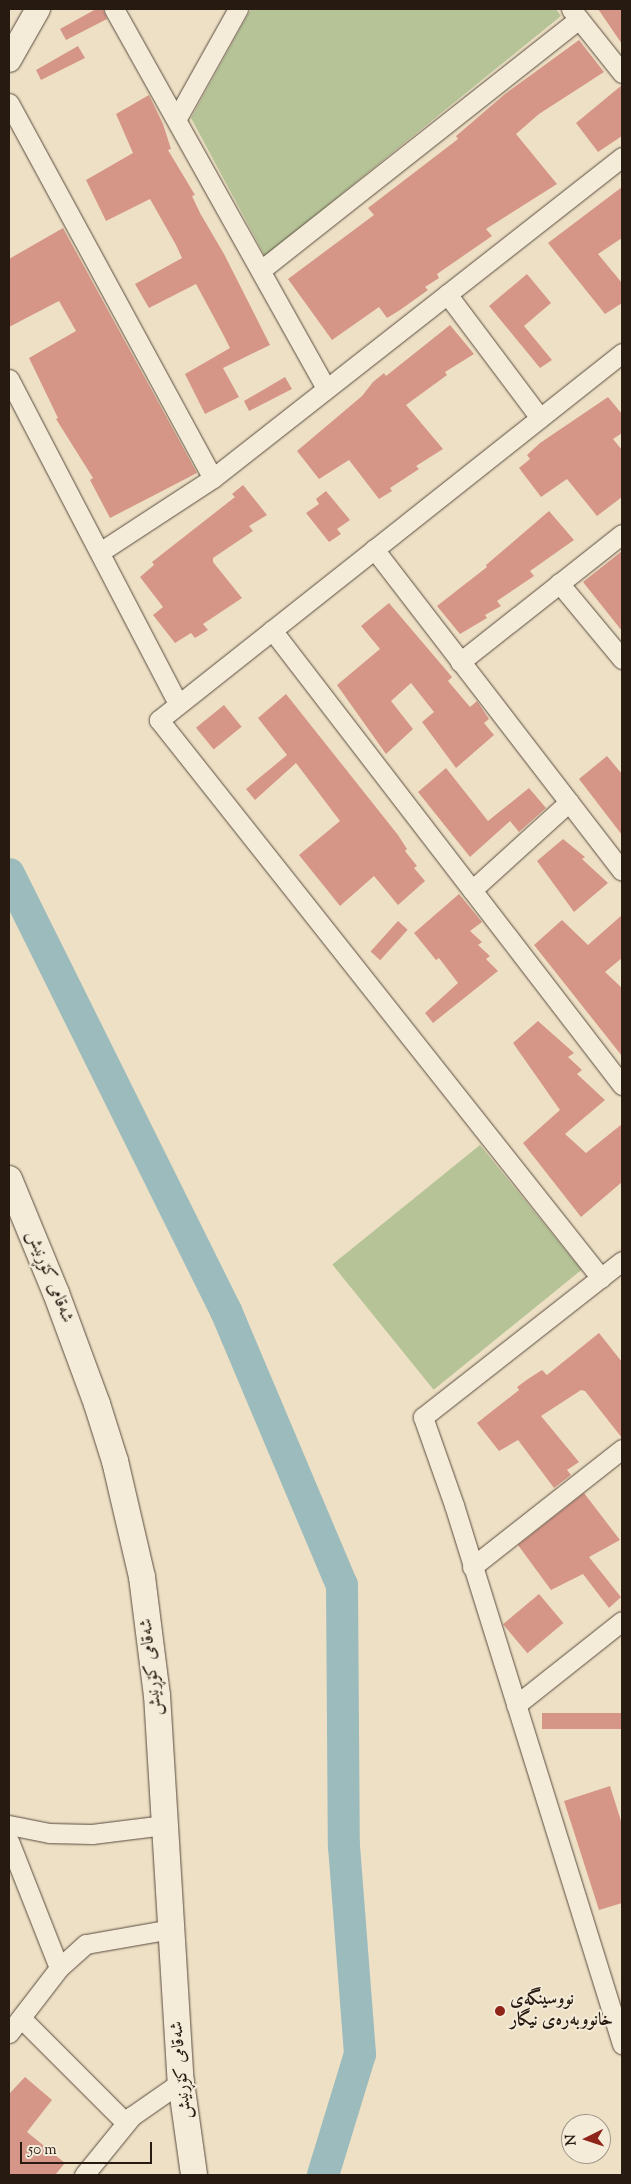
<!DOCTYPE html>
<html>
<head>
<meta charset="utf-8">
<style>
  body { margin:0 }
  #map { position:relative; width:631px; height:2184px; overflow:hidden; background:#eee0c5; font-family:"Sorts Mill Goudy",Amiri,serif }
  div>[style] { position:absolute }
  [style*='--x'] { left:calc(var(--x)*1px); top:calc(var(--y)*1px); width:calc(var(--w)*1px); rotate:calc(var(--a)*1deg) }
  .green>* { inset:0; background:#b5c397; transform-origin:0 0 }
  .river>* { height:32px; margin:-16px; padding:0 16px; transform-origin:16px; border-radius:16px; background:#9cbbbc }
  .building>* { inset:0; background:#d69687; transform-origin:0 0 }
  .roads { filter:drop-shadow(0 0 1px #594c3e) drop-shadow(0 0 1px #594c3e) }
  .minor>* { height:19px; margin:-9.5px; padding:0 9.5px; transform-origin:9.5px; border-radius:9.5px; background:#f4ebd9 }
  .tertiary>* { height:24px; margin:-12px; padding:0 12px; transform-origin:12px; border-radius:12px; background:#f4ebd9 }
  .secondary>* { height:26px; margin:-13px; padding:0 13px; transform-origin:13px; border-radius:13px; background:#f4ebd9 }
  .dots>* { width:14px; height:14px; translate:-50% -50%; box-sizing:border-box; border:2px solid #f4ebd9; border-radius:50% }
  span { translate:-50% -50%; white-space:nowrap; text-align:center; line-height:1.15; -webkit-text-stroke:4px #f4ebd9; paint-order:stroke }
  .street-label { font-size:18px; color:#271a11 }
  .poi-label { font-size:18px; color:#271a11; font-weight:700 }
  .left { translate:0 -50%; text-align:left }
  .frame { position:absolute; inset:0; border:10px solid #271a11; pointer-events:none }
  .north { position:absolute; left:561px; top:2114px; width:50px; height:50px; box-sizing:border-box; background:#f4ebd9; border:1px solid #a29789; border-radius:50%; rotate:266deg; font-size:14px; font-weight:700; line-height:20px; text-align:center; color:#271a11 }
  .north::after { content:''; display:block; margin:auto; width:18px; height:22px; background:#8f2418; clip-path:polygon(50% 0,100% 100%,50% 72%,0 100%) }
  .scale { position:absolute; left:20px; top:2142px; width:132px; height:22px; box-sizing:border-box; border:2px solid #271a11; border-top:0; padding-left:6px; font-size:15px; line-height:18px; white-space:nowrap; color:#271a11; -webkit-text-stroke:4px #f4ebd9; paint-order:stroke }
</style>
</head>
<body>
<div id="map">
  <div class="green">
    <i style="clip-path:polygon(251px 9px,556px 9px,561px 16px,265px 256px,191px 118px)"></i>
    <i style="left:480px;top:1145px;width:161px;height:190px;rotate:51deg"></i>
  </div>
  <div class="river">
    <i style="--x:9;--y:874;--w:488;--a:63.6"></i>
    <i style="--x:226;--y:1311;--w:298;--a:67.1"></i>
    <i style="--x:342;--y:1585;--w:261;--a:89.6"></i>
    <i style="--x:344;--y:1846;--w:209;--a:85.6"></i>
    <i style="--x:360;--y:2054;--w:127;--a:107"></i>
  </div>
  <div class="building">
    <i style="clip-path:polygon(96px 9px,103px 9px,107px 19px,66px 40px,60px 29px)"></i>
    <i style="clip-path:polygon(598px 9px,622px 9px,622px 44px)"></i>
    <i style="clip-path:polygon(579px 40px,604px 72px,539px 114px,516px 134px,557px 184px,486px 229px,492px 236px,437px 274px,439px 278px,425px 287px,428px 290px,400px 310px,387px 318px,379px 307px,332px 340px,288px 279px,374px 215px,368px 208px,458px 139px,456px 136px,505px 94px)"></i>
    <i style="clip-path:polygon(78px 46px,85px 58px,41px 80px,36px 70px)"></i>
    <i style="clip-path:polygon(622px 85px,622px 136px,598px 152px,576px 123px)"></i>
    <i style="clip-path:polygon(149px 95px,163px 124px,171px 149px,168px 150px,195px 195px,192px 196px,200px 213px,224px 254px,270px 345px,223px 368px,239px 397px,205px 414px,185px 374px,230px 348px,224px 336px,196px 284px,149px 308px,135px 284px,182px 258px,176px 245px,150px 199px,106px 221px,86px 180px,133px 153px,116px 114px)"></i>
    <i style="clip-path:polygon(622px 187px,622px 238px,598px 254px,622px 283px,622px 303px,605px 314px,548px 243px)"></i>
    <i style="clip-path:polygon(63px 228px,197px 473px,110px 518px,90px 480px,93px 478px,56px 419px,58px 418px,29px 358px,76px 331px,59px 301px,9px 327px,9px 259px)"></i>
    <i style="clip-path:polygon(527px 274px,551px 303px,524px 326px,552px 360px,540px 368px,489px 306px)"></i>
    <i style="clip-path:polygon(450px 325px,474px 354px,445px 372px,447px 375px,406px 405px,443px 449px,416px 466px,419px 469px,390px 488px,392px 491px,379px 499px,349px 460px,319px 479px,297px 451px,362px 396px,373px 382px,384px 373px,386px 376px)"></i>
    <i style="clip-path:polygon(285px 377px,292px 389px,249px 411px,244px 401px)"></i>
    <i style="clip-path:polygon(608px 397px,622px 414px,622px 433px,613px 439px,622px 450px,622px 497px,597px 516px,567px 479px,541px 497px,519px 468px,530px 459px,527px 455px,540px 443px)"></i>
    <i style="clip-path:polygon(243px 485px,267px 515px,249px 526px,253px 531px,213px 558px,213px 562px,242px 598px,203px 624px,208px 630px,195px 638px,191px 633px,175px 643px,153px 615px,163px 607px,140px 577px,154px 565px,152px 562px,235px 497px,232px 494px)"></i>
    <i style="clip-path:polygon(326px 491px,350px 520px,337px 529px,341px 534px,329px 542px,306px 513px,319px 504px,316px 499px)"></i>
    <i style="clip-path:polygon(549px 511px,574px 540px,530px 571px,534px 576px,497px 601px,501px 606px,485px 615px,487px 618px,460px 634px,437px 606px,487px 567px,486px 565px)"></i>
    <i style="clip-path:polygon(622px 551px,622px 631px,583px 582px)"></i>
    <i style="clip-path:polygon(389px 603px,452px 677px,448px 681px,470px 707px,477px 701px,489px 719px,484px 723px,494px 735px,456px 768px,422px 722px,434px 712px,411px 683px,391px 701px,413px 729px,386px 754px,337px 685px,380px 649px,361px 626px)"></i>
    <i style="clip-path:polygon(286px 694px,398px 835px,407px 849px,405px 851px,417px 866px,414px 868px,425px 881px,398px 905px,374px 876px,340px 906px,299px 855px,340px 821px,296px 763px,255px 800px,246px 789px,287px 755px,258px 718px)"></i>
    <i style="left:224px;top:705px;width:28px;height:36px;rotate:51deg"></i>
    <i style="clip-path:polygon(607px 756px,622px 774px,622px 835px,579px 779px)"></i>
    <i style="clip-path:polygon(446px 768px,488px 821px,529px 788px,546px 808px,519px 832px,510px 821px,470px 857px,418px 792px)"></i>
    <i style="clip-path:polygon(563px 839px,585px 857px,582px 859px,608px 883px,574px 912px,537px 861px)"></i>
    <i style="clip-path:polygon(459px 894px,482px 922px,470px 931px,482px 942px,478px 945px,490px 956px,486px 959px,498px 971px,433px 1023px,425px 1013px,458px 983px,439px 958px,436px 960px,414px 933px)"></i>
    <i style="clip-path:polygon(622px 915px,622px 958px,605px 972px,622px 988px,622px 1056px,534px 945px,562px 920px,588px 945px)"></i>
    <i style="left:398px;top:921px;width:13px;height:41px;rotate:42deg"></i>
    <i style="clip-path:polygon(538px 1021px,574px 1053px,568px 1057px,582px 1070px,577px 1074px,605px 1100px,565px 1134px,586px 1153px,622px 1124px,622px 1182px,581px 1217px,523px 1143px,560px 1110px,513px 1043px)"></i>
    <i style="clip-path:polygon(599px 1333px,622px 1362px,622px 1438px,585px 1391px,581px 1390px,541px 1416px,579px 1462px,567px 1470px,571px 1475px,554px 1488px,518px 1440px,499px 1451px,477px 1423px,519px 1390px,517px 1387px,528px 1379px,542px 1370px,547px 1375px)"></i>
    <i style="clip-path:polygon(584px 1493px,620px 1540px,589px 1557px,621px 1597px,609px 1608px,583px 1574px,551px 1590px,518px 1545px)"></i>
    <i style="left:539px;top:1594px;width:38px;height:47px;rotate:50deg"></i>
    <i style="left:622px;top:1713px;width:16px;height:80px;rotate:90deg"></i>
    <i style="clip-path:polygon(610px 1786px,622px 1824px,622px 1903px,599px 1910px,564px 1801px)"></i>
    <i style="clip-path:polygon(25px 2077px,52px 2100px,27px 2132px,65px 2163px,55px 2175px,9px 2175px,9px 2094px)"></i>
  </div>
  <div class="roads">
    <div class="minor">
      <i style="--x:114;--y:9;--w:435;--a:60.8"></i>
      <i style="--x:571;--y:9;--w:82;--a:51.4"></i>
      <i style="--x:9;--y:103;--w:427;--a:61.5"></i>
      <i style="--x:177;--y:118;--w:125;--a:-60.8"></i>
      <i style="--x:261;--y:270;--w:405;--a:-38.3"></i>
      <i style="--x:447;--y:294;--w:155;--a:53.1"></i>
      <i style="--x:9;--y:379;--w:366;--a:62.5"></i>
      <i style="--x:374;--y:549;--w:406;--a:52.4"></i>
      <i style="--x:100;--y:552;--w:135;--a:-33.2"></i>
      <i style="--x:213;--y:478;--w:520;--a:-38.13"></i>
      <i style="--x:559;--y:583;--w:99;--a:50.3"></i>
      <i style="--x:272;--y:630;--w:574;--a:52.43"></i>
      <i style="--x:460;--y:662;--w:206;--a:-38.3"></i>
      <i style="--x:472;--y:890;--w:131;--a:-42.2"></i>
      <i style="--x:622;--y:1261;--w:253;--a:141.9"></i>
      <i style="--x:423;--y:1417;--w:93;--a:70.6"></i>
      <i style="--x:454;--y:1505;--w:565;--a:72.69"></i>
      <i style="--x:601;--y:1278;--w:712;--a:-128.38"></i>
      <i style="--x:159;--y:720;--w:591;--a:-38.4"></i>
      <i style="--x:472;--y:1567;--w:191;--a:-38.2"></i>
      <i style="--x:516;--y:1705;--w:135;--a:-38.4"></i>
      <i style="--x:9;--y:1825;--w:41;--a:11.3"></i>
      <i style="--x:49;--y:1833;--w:43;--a:1.3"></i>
      <i style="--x:92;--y:1834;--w:73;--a:-7.1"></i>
      <i style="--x:9;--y:1841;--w:136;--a:68.5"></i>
      <i style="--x:21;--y:2018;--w:148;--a:45"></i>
      <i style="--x:9;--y:2033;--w:82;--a:-52.4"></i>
      <i style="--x:59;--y:1968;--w:36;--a:-42"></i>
      <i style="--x:86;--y:1944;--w:86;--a:-10"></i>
      <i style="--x:84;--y:2175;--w:76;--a:-50.9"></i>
      <i style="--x:132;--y:2116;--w:60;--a:-34.8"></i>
    </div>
    <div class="tertiary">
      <i style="--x:9;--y:60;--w:59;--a:-60.4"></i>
    </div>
    <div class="secondary">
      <i style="--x:9;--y:1179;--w:123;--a:67.6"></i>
      <i style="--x:56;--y:1293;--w:118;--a:69.7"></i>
      <i style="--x:97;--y:1404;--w:60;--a:72.5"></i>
      <i style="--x:115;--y:1461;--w:119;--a:76.9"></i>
      <i style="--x:142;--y:1577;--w:119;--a:82.8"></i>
      <i style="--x:157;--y:1695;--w:388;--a:86.5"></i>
      <i style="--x:181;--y:2082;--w:94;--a:82"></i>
    </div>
  </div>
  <div class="dots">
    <i style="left:500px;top:2011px;background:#8f2418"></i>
  </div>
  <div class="street-label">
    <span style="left:49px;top:1277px;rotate:68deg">شەقامی کۆڕنیش</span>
    <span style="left:152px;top:1667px;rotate:-96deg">شەقامی کۆڕنیش</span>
    <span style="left:182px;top:2070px;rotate:-95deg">شەقامی کۆڕنیش</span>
  </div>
  <div class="poi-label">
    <span class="left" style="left:510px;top:2011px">نووسینگەی<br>خانووبەرەی نیگار</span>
  </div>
  <div class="frame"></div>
  <div class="north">N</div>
  <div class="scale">50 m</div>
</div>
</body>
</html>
